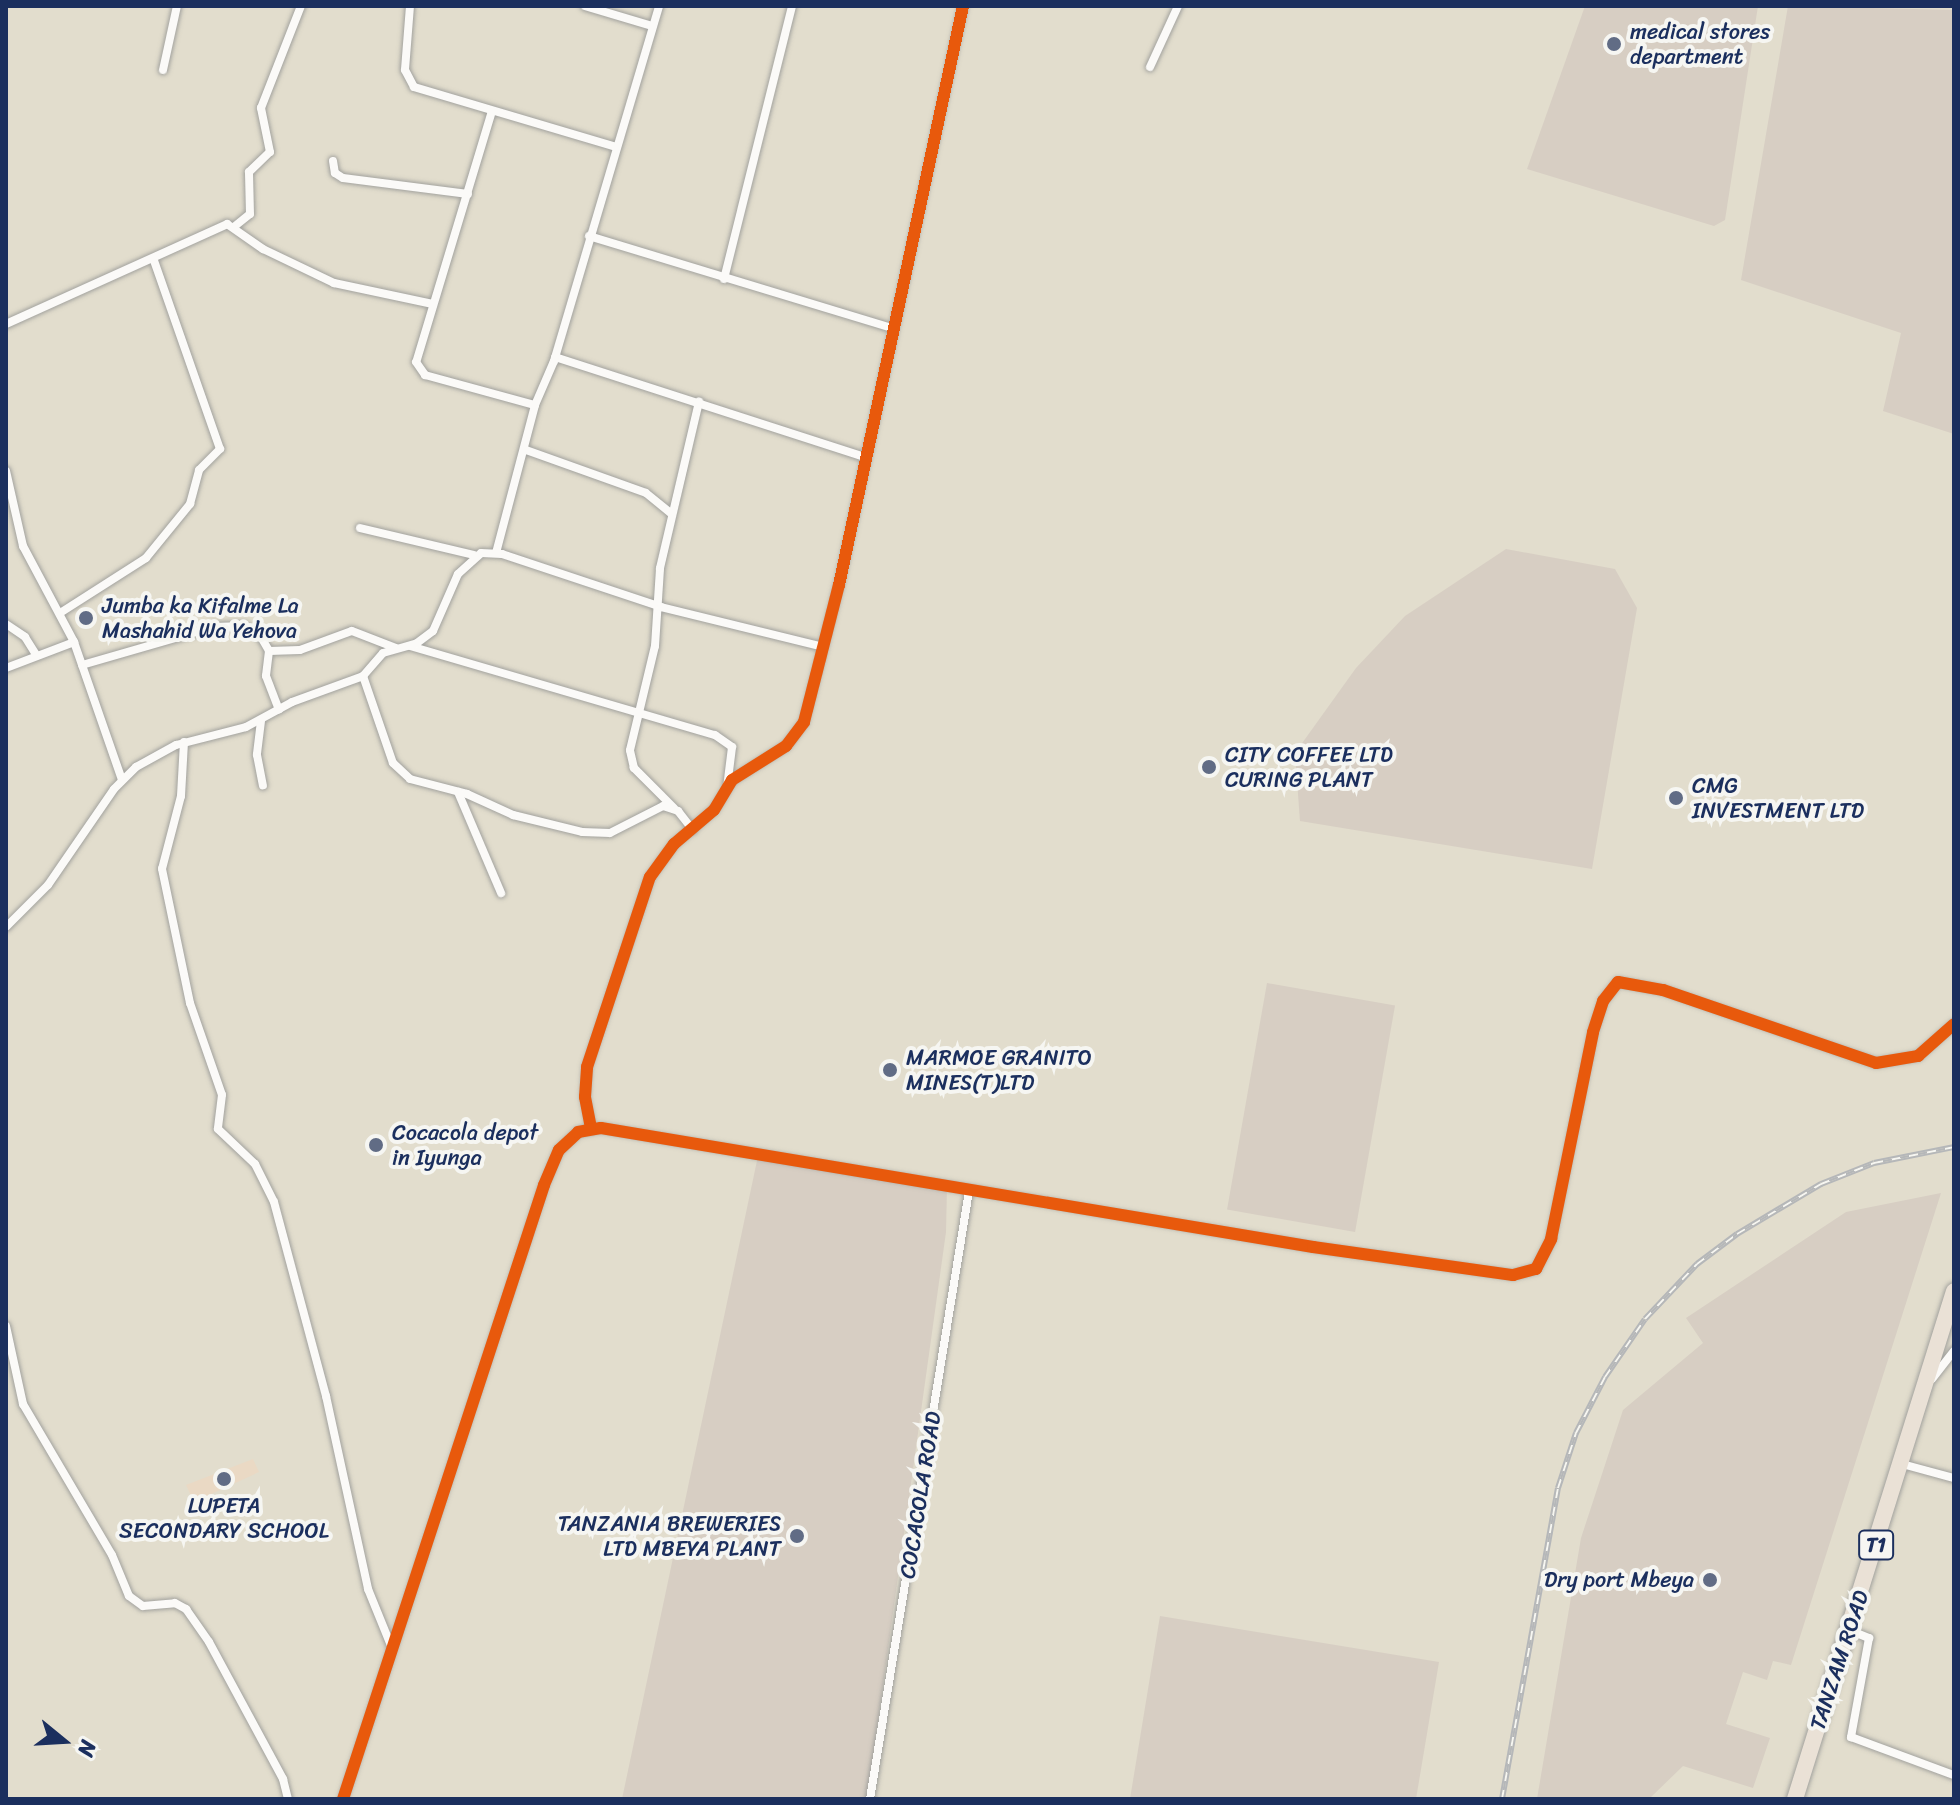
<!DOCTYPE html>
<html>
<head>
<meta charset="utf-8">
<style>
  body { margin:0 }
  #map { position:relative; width:1960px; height:1805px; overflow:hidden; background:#e2ddcd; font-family:Sriracha,sans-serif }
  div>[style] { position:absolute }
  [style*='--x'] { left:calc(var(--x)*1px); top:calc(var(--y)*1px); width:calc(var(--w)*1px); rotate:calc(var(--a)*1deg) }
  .built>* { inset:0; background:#ead9c4 }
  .industrial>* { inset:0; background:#d7cec3; transform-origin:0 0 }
  .roads { filter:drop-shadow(0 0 2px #a2a29e) drop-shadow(0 0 2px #a2a29e) }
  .street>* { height:8px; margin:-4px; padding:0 4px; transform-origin:4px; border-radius:4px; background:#fbfaf8 }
  .highway>* { height:16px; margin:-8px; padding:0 8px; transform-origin:8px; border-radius:8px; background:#eae1d6 }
  .rail>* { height:6px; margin-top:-3px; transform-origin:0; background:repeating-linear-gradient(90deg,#f6f6f2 0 9px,#b5b7b9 0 18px); box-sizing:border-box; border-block:2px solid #b5b7b9 }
  .cycleway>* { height:12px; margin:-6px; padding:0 6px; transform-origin:6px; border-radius:6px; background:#e8590c }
  .dots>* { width:22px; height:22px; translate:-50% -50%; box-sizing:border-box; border:4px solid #f6f6f2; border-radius:50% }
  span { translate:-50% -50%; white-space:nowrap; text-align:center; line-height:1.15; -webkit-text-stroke:8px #f6f6f2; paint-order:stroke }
  .shield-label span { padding:2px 6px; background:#f6f6f2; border:2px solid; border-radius:6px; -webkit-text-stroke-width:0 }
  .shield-label { font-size:20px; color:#1b2f5e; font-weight:700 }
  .poi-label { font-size:22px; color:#1b2f5e }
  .left { translate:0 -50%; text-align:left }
  .right { translate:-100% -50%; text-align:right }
  .street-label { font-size:22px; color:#1b2f5e }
  .frame { position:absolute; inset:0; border:8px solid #1b2f5e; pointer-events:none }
  .north { position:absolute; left:24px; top:1701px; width:80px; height:80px; -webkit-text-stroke:6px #f6f6f2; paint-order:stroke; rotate:108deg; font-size:22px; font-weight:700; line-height:32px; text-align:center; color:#1b2f5e }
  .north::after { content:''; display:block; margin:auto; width:28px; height:36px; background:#1b2f5e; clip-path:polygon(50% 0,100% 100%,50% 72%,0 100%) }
</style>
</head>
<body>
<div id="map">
  <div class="built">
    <i style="clip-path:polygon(253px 1459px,259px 1472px,194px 1502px,186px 1485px)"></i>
  </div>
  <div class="industrial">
    <i style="clip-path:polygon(1585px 6px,1758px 6px,1725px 220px,1714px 226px,1527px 169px)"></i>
    <i style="clip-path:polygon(1788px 6px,1954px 10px,1954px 434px,1883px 411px,1901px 333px,1741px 280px)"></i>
    <i style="clip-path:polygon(1506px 549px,1615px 569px,1637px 608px,1592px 869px,1300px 821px,1295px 753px,1356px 668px,1405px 616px)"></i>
    <i style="left:1267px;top:983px;width:130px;height:230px;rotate:10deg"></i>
    <i style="clip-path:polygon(758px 1156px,947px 1187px,946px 1232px,867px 1799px,622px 1799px)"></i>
    <i style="clip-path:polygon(1941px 1193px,1791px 1665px,1773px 1661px,1767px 1680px,1743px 1672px,1726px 1724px,1770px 1738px,1753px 1788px,1683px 1766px,1649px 1799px,1537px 1799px,1581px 1538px,1623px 1410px,1703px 1343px,1686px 1318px,1846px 1212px)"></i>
    <i style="clip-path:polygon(1160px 1616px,1439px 1662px,1416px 1799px,1130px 1799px)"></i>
  </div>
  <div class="roads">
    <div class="street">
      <i style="--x:410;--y:6;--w:64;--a:94.5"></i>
      <i style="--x:405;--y:70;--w:19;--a:62"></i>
      <i style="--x:414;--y:87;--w:211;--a:16.5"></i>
      <i style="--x:585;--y:6;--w:70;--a:16.6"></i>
      <i style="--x:1150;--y:67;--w:67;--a:-65.3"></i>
      <i style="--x:163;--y:70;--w:66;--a:-77.7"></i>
      <i style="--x:492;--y:111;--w:262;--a:106.8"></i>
      <i style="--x:416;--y:362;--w:16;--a:55"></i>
      <i style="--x:425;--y:375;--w:114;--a:15.3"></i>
      <i style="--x:333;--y:161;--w:12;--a:81"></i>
      <i style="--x:335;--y:173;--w:9;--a:32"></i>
      <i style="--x:343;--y:178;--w:126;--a:7.3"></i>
      <i style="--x:235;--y:226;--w:19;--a:-39"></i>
      <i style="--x:250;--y:214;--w:42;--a:-91.4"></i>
      <i style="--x:249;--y:172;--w:29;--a:-44"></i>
      <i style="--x:270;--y:152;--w:45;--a:-101.6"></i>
      <i style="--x:261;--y:108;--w:110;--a:-68.6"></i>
      <i style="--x:589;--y:236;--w:316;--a:16.9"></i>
      <i style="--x:724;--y:279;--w:281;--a:-76"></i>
      <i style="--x:6;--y:324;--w:243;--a:-24.3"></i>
      <i style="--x:227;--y:224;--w:44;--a:34.8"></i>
      <i style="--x:263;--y:249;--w:79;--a:25.6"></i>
      <i style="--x:334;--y:283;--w:101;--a:12"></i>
      <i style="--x:555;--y:357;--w:325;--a:17.9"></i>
      <i style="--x:526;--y:450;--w:127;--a:19.7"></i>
      <i style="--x:646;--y:493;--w:33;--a:39"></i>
      <i style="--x:6;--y:471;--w:77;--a:77.2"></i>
      <i style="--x:23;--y:546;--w:109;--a:62"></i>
      <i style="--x:74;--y:642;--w:146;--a:70.8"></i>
      <i style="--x:360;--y:528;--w:117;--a:13.3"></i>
      <i style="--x:496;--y:553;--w:153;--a:-75.2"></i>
      <i style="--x:535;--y:405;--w:48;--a:-66.6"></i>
      <i style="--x:554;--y:361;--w:370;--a:-73.5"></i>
      <i style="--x:60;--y:613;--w:102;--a:-32.6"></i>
      <i style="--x:146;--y:558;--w:70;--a:-50.8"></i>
      <i style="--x:190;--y:504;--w:35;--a:-75"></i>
      <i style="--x:199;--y:470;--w:30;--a:-45"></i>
      <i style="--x:220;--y:449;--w:202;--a:-109.3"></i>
      <i style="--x:6;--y:624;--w:23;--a:34"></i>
      <i style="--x:25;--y:637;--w:22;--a:58"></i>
      <i style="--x:410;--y:646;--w:318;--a:16.3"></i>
      <i style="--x:715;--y:735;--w:21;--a:35"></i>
      <i style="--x:732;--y:747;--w:38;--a:97"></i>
      <i style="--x:269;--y:651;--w:31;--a:-2"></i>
      <i style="--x:300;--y:650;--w:55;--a:-20.1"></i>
      <i style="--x:352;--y:631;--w:47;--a:21.1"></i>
      <i style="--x:82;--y:665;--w:137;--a:-16.1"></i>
      <i style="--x:214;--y:627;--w:30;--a:-2"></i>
      <i style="--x:244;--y:626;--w:20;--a:33"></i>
      <i style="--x:261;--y:637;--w:16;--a:60"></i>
      <i style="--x:269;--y:651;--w:25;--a:97"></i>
      <i style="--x:266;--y:676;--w:36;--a:69"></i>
      <i style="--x:6;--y:668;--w:73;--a:-20.9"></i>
      <i style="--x:363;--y:676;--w:92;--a:71"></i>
      <i style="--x:393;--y:763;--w:23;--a:43"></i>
      <i style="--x:410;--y:779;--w:59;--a:14.7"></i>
      <i style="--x:467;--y:794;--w:51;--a:24.5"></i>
      <i style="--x:513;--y:815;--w:71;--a:13.8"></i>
      <i style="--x:582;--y:832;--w:28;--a:2"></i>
      <i style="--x:610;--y:833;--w:59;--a:-27"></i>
      <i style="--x:663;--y:806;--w:16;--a:18"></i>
      <i style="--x:678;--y:811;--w:24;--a:52"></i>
      <i style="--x:261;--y:721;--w:34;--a:97"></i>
      <i style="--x:257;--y:755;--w:31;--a:79"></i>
      <i style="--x:184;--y:742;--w:54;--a:93.2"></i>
      <i style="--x:181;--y:796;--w:75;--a:104.6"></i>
      <i style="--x:162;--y:869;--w:137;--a:78.2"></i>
      <i style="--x:190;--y:1003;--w:97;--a:70.8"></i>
      <i style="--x:222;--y:1095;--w:34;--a:97"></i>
      <i style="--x:218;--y:1129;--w:51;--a:43.4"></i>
      <i style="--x:255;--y:1164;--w:42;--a:63.4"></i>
      <i style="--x:274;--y:1202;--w:201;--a:75"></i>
      <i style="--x:326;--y:1396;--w:198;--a:77.7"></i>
      <i style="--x:368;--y:1589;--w:64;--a:67.9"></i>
      <i style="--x:458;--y:792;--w:110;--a:66.9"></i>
      <i style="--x:674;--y:808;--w:57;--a:-135"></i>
      <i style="--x:634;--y:768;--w:18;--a:-103"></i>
      <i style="--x:630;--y:750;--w:107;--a:-76.5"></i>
      <i style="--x:655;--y:646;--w:78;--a:-86.3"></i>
      <i style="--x:660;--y:568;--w:171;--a:-76.8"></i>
      <i style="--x:6;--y:927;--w:59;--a:-45"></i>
      <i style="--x:48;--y:885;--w:116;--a:-55.5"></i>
      <i style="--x:114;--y:789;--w:31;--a:-45"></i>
      <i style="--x:136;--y:767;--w:46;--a:-28.8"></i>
      <i style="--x:176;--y:745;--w:72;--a:-14.4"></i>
      <i style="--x:246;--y:727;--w:52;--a:-28.5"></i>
      <i style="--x:292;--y:702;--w:76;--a:-20.1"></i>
      <i style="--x:363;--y:676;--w:30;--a:-49"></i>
      <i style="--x:383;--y:653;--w:35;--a:-16"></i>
      <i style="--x:417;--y:643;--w:20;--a:-37"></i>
      <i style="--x:433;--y:631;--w:62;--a:-66.3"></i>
      <i style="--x:458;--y:574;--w:31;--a:-42"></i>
      <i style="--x:481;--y:553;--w:21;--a:3"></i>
      <i style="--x:502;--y:554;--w:168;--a:18.4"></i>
      <i style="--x:661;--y:607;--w:164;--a:13.8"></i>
      <i style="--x:591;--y:1128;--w:32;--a:-101"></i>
      <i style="--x:585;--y:1097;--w:30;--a:-86"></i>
      <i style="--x:587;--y:1067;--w:200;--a:-71.7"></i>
      <i style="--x:650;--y:877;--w:41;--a:-54"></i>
      <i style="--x:674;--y:844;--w:52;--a:-40.4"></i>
      <i style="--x:714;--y:810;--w:35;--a:-59"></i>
      <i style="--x:732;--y:780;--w:64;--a:-32.2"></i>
      <i style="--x:786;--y:746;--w:30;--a:-53"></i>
      <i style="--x:804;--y:722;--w:141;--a:-75.7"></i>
      <i style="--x:839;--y:585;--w:592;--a:-77.91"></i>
      <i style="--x:6;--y:1326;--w:80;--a:77.7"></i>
      <i style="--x:23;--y:1404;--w:175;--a:59.5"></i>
      <i style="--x:112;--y:1555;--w:44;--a:67.5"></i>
      <i style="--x:129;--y:1596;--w:17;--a:36"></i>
      <i style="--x:143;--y:1606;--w:32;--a:-5"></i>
      <i style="--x:175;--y:1603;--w:13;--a:29"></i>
      <i style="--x:186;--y:1609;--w:40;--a:55.1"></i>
      <i style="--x:209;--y:1642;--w:156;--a:61.6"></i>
      <i style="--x:283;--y:1779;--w:21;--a:76"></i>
      <i style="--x:1932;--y:1379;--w:36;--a:-52"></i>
      <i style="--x:1902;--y:1464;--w:54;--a:15.1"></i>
      <i style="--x:1849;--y:1630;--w:22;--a:22"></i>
      <i style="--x:1869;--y:1638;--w:101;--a:100.3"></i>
      <i style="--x:1851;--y:1737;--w:110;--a:20.3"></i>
      <i style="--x:343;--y:1799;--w:646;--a:-71.87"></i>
      <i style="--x:544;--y:1185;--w:38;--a:-67"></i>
      <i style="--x:559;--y:1150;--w:26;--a:-43"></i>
      <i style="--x:578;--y:1132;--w:23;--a:-10"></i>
      <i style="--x:601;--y:1128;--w:722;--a:9.49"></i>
      <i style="--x:1313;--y:1247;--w:202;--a:8"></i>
      <i style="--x:1513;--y:1275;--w:24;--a:-15"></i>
      <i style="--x:1536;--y:1269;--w:34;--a:-63"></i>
      <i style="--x:1551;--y:1239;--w:211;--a:-78.5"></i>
      <i style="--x:1593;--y:1032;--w:33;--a:-72"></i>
      <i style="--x:1603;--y:1001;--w:24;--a:-52"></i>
      <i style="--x:1618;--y:982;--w:46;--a:10.1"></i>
      <i style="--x:1663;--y:990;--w:225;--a:18.9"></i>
      <i style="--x:1876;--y:1063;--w:43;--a:-9.5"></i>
      <i style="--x:1918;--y:1056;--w:48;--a:-41.6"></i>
      <i style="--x:870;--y:1799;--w:616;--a:-80.75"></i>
    </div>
    <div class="highway">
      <i style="--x:1795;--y:1799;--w:532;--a:-72.62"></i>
    </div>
  </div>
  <div class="rail">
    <i style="--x:1502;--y:1799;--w:316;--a:-79.8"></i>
    <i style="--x:1558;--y:1488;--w:58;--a:-71.9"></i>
    <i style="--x:1576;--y:1433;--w:63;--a:-62.6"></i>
    <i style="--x:1605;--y:1377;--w:70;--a:-55.4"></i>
    <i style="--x:1645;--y:1319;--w:76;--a:-46.6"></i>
    <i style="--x:1697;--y:1264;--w:50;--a:-36.9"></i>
    <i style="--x:1737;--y:1234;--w:98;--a:-30.8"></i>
    <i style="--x:1821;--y:1184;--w:57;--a:-21.6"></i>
    <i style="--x:1874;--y:1163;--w:82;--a:-11.3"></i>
  </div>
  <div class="cycleway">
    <i style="--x:591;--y:1128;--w:32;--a:-101"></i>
    <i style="--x:585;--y:1097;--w:30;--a:-86"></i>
    <i style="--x:587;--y:1067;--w:200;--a:-71.7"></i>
    <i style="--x:650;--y:877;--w:41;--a:-54"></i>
    <i style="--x:674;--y:844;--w:52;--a:-40.4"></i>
    <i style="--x:714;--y:810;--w:35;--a:-59"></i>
    <i style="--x:732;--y:780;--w:64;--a:-32.2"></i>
    <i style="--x:786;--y:746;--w:30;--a:-53"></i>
    <i style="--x:804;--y:722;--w:141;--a:-75.7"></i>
    <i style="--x:839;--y:585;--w:592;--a:-77.91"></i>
    <i style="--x:343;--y:1799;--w:646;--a:-71.87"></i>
    <i style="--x:544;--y:1185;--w:38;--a:-67"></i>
    <i style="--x:559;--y:1150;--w:26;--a:-43"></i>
    <i style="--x:578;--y:1132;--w:23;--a:-10"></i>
    <i style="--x:601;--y:1128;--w:722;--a:9.49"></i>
    <i style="--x:1313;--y:1247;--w:202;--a:8"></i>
    <i style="--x:1513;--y:1275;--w:24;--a:-15"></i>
    <i style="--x:1536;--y:1269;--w:34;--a:-63"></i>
    <i style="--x:1551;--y:1239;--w:211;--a:-78.5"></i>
    <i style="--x:1593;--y:1032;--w:33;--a:-72"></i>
    <i style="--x:1603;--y:1001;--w:24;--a:-52"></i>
    <i style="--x:1618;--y:982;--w:46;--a:10.1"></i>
    <i style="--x:1663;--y:990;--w:225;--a:18.9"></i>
    <i style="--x:1876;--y:1063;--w:43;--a:-9.5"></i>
    <i style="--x:1918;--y:1056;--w:48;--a:-41.6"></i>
  </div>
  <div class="dots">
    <i style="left:1614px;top:44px;background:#616c85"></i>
    <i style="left:86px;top:618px;background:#616c85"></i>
    <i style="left:1209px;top:767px;background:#616c85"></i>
    <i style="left:1676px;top:798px;background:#616c85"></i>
    <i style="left:890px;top:1070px;background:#616c85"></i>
    <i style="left:376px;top:1145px;background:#616c85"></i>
    <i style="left:224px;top:1479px;background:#616c85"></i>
    <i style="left:797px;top:1536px;background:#616c85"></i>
    <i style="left:1710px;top:1580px;background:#616c85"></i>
  </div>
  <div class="shield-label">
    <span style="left:1876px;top:1545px">T1</span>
  </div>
  <div class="poi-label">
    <span class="left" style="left:1630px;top:44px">medical stores<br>department</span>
    <span class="left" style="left:102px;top:618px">Jumba ka Kifalme La<br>Mashahid Wa Yehova</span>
    <span class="left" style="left:1225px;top:767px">CITY COFFEE LTD<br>CURING PLANT</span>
    <span class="left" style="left:1692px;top:798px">CMG<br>INVESTMENT LTD</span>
    <span class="left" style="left:906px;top:1070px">MARMOE GRANITO<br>MINES(T)LTD</span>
    <span class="left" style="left:392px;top:1145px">Cocacola depot<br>in Iyunga</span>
    <span style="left:224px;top:1518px">LUPETA<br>SECONDARY SCHOOL</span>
    <span class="right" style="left:781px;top:1536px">TANZANIA BREWERIES<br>LTD MBEYA PLANT</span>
    <span class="right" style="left:1694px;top:1580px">Dry port Mbeya</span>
  </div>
  <div class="street-label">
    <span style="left:920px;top:1495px;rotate:-81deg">COCACOLA ROAD</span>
    <span style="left:1839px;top:1660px;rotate:-72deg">TANZAM ROAD</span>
  </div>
  <div class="frame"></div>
  <div class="north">N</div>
</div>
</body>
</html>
